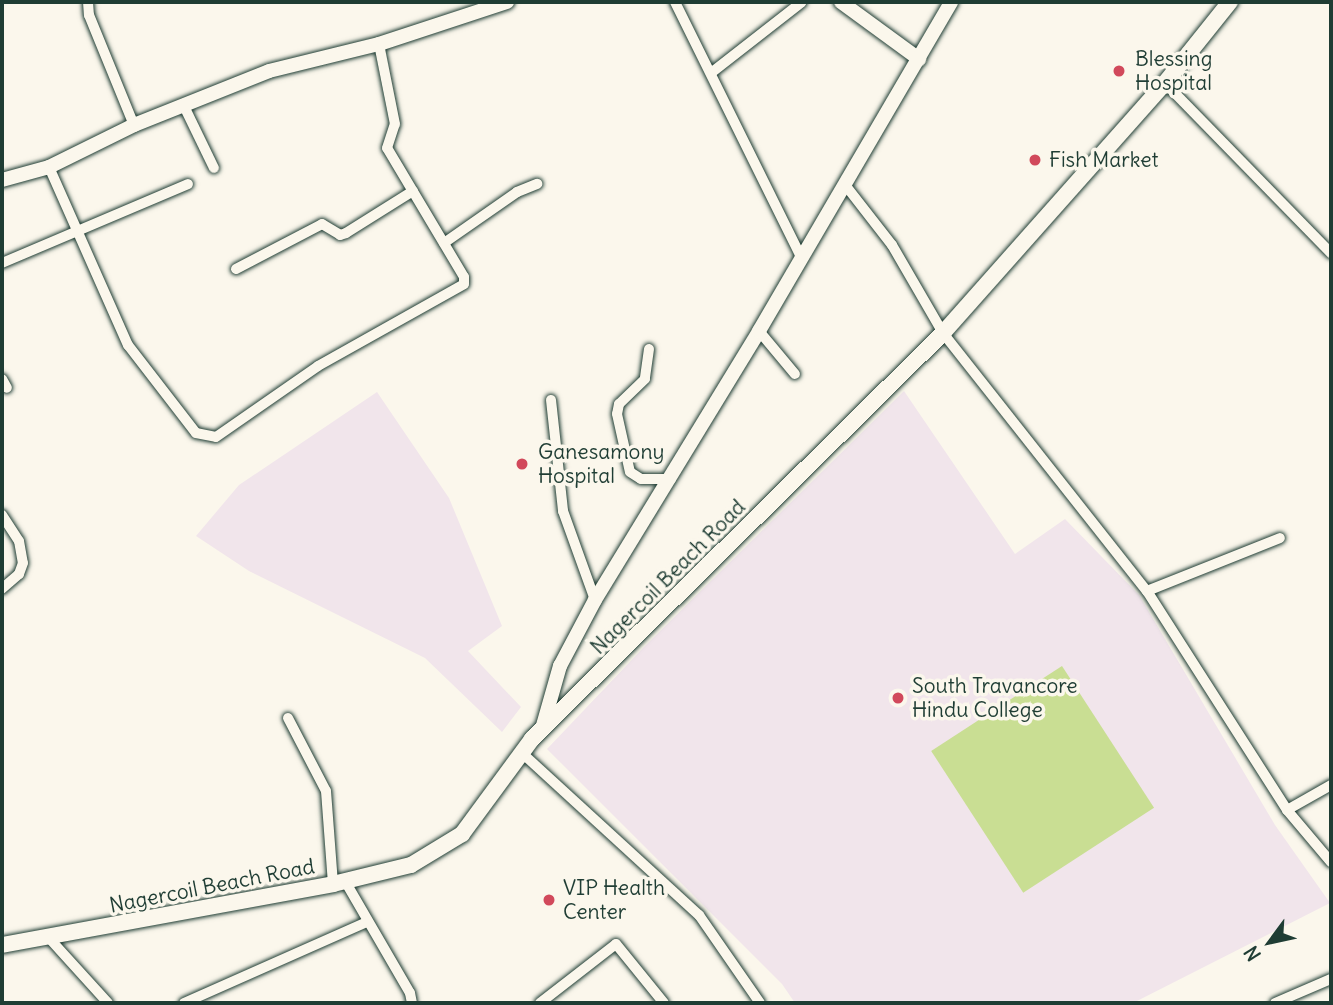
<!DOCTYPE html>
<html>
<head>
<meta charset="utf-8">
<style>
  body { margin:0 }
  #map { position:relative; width:1333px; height:1005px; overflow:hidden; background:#fbf7ec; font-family:Delius,sans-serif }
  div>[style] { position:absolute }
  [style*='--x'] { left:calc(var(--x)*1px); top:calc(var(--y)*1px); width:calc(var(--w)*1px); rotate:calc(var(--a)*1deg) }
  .built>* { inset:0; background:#f1e5eb }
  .green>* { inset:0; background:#c9de93; transform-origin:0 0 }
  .roads { filter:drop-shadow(0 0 2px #1f3d34) drop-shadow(0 0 2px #1f3d34) }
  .minor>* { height:10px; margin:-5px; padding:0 5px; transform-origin:5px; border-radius:5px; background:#fbf7ec }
  .tertiary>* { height:14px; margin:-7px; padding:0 7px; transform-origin:7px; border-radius:7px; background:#fbf7ec }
  .secondary>* { height:16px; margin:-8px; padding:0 8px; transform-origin:8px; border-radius:8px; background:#fbf7ec }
  .dots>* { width:19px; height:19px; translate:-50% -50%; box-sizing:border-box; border:4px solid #fbf7ec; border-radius:50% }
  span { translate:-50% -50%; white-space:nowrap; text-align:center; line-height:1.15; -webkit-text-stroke:7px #fbf7ec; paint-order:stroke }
  .poi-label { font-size:21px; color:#1f3d34 }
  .left { translate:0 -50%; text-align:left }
  .street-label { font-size:21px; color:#1f3d34 }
  .frame { position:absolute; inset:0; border:4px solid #1f3d34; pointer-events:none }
  .north { position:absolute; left:1235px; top:907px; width:70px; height:70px; -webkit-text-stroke:5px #fbf7ec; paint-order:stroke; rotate:237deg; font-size:19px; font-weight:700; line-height:28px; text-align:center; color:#1f3d34 }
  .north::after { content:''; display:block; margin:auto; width:24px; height:32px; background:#1f3d34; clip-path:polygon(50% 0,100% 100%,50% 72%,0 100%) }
</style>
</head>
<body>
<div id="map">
  <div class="built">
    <i style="clip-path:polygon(904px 391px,1015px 554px,1065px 519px,1139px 595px,1275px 825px,1330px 903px,1133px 1003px,795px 1003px,782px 984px,547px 749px,644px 647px)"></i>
    <i style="clip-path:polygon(377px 392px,449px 498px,502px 626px,468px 651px,521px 707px,502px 732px,425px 658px,249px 571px,196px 536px,239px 485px)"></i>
  </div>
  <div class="green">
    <i style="left:1062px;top:666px;width:169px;height:156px;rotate:57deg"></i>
  </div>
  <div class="roads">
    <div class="minor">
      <i style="--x:88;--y:2;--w:13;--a:86"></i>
      <i style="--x:89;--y:15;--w:119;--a:67.8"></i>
      <i style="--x:675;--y:2;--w:282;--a:63.7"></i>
      <i style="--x:711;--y:73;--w:115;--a:-38"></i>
      <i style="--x:1165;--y:83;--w:238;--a:45.7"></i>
      <i style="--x:183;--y:104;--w:71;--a:64.2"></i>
      <i style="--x:49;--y:167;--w:195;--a:66.1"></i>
      <i style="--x:128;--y:345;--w:111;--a:52.3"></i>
      <i style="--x:196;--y:433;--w:20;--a:11"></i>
      <i style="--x:216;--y:437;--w:124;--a:-34.8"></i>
      <i style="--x:318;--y:366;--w:167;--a:-29.3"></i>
      <i style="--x:464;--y:284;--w:7;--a:-90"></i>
      <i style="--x:464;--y:277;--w:150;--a:-120.8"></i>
      <i style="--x:387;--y:148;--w:25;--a:-72"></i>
      <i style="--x:395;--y:124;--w:82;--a:-101.3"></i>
      <i style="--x:846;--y:186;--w:75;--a:52.1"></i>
      <i style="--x:892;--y:245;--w:102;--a:59.9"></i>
      <i style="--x:943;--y:333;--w:329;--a:51.7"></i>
      <i style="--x:1147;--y:591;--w:260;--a:57.4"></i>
      <i style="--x:1287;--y:810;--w:68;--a:49.8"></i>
      <i style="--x:444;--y:243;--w:89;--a:-34.9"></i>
      <i style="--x:517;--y:192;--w:22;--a:-22"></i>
      <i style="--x:2;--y:263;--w:202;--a:-23"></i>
      <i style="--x:236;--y:269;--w:97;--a:-27.6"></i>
      <i style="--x:322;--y:224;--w:21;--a:31"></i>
      <i style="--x:340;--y:235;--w:6;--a:-18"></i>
      <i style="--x:346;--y:233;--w:79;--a:-32.1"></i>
      <i style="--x:759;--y:331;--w:56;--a:50.1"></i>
      <i style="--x:649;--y:349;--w:30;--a:98"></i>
      <i style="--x:645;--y:379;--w:36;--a:136"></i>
      <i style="--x:619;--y:404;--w:10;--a:101"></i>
      <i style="--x:617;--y:414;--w:59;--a:77.4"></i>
      <i style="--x:630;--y:472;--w:13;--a:32"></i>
      <i style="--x:641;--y:479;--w:30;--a:0"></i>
      <i style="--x:2;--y:379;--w:10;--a:61"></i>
      <i style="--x:551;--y:400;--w:112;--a:83.8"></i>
      <i style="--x:563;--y:511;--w:95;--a:70.2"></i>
      <i style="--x:2;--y:515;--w:31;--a:57"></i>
      <i style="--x:19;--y:541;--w:22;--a:80"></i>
      <i style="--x:23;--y:563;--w:12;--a:110"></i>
      <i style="--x:19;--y:574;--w:23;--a:139"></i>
      <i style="--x:1147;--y:591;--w:143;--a:-21.7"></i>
      <i style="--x:288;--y:718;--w:82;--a:62.5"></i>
      <i style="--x:326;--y:791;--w:93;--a:85.7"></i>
      <i style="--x:522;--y:753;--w:240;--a:42.5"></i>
      <i style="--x:699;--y:915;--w:107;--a:55.3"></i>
      <i style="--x:1287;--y:810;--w:51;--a:-29.6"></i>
      <i style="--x:345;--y:881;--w:129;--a:59.9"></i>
      <i style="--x:410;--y:993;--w:10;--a:79"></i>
      <i style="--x:49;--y:938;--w:88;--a:47.8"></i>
      <i style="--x:184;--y:1003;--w:200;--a:-23.9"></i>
      <i style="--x:540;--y:1003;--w:96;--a:-37.8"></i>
      <i style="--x:616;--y:944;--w:76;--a:50.9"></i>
      <i style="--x:1275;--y:1003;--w:61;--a:-23.2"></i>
    </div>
    <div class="tertiary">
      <i style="--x:841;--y:2;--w:97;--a:36.2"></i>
      <i style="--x:2;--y:180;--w:49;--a:-15.5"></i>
      <i style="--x:49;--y:167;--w:95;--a:-26.3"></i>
      <i style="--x:134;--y:125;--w:145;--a:-21.8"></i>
      <i style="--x:269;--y:71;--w:113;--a:-13.8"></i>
      <i style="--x:379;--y:44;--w:135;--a:-18.2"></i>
      <i style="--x:542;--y:729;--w:66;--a:-74.1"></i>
      <i style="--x:560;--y:666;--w:75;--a:-62.1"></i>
      <i style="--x:595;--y:600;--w:315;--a:-58.6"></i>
      <i style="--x:759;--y:331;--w:381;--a:-59.7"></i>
    </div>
    <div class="secondary">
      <i style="--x:2;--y:945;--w:337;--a:-10.4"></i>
      <i style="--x:333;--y:884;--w:80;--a:-13.7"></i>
      <i style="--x:411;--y:865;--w:60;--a:-31.3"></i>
      <i style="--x:462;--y:834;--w:118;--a:-53.6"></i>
      <i style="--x:532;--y:739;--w:578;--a:-44.65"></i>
      <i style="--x:943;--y:333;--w:334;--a:-48.4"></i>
      <i style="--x:1165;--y:83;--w:104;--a:-51.3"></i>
    </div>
  </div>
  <div class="dots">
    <i style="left:1119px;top:71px;background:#d1495b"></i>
    <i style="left:1035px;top:160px;background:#d1495b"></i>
    <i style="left:522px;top:464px;background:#d1495b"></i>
    <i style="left:898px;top:698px;background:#d1495b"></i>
    <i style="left:549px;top:900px;background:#d1495b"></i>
  </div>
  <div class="poi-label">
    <span class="left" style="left:1135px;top:71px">Blessing<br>Hospital</span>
    <span class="left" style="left:1049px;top:160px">Fish Market</span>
    <span class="left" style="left:538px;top:464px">Ganesamony<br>Hospital</span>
    <span class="left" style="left:912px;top:698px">South Travancore<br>Hindu College</span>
    <span class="left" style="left:563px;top:900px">VIP Health<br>Center</span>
  </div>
  <div class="street-label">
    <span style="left:668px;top:577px;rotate:-45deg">Nagercoil Beach Road</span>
    <span style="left:212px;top:886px;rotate:-11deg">Nagercoil Beach Road</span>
  </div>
  <div class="frame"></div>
  <div class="north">N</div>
</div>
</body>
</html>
